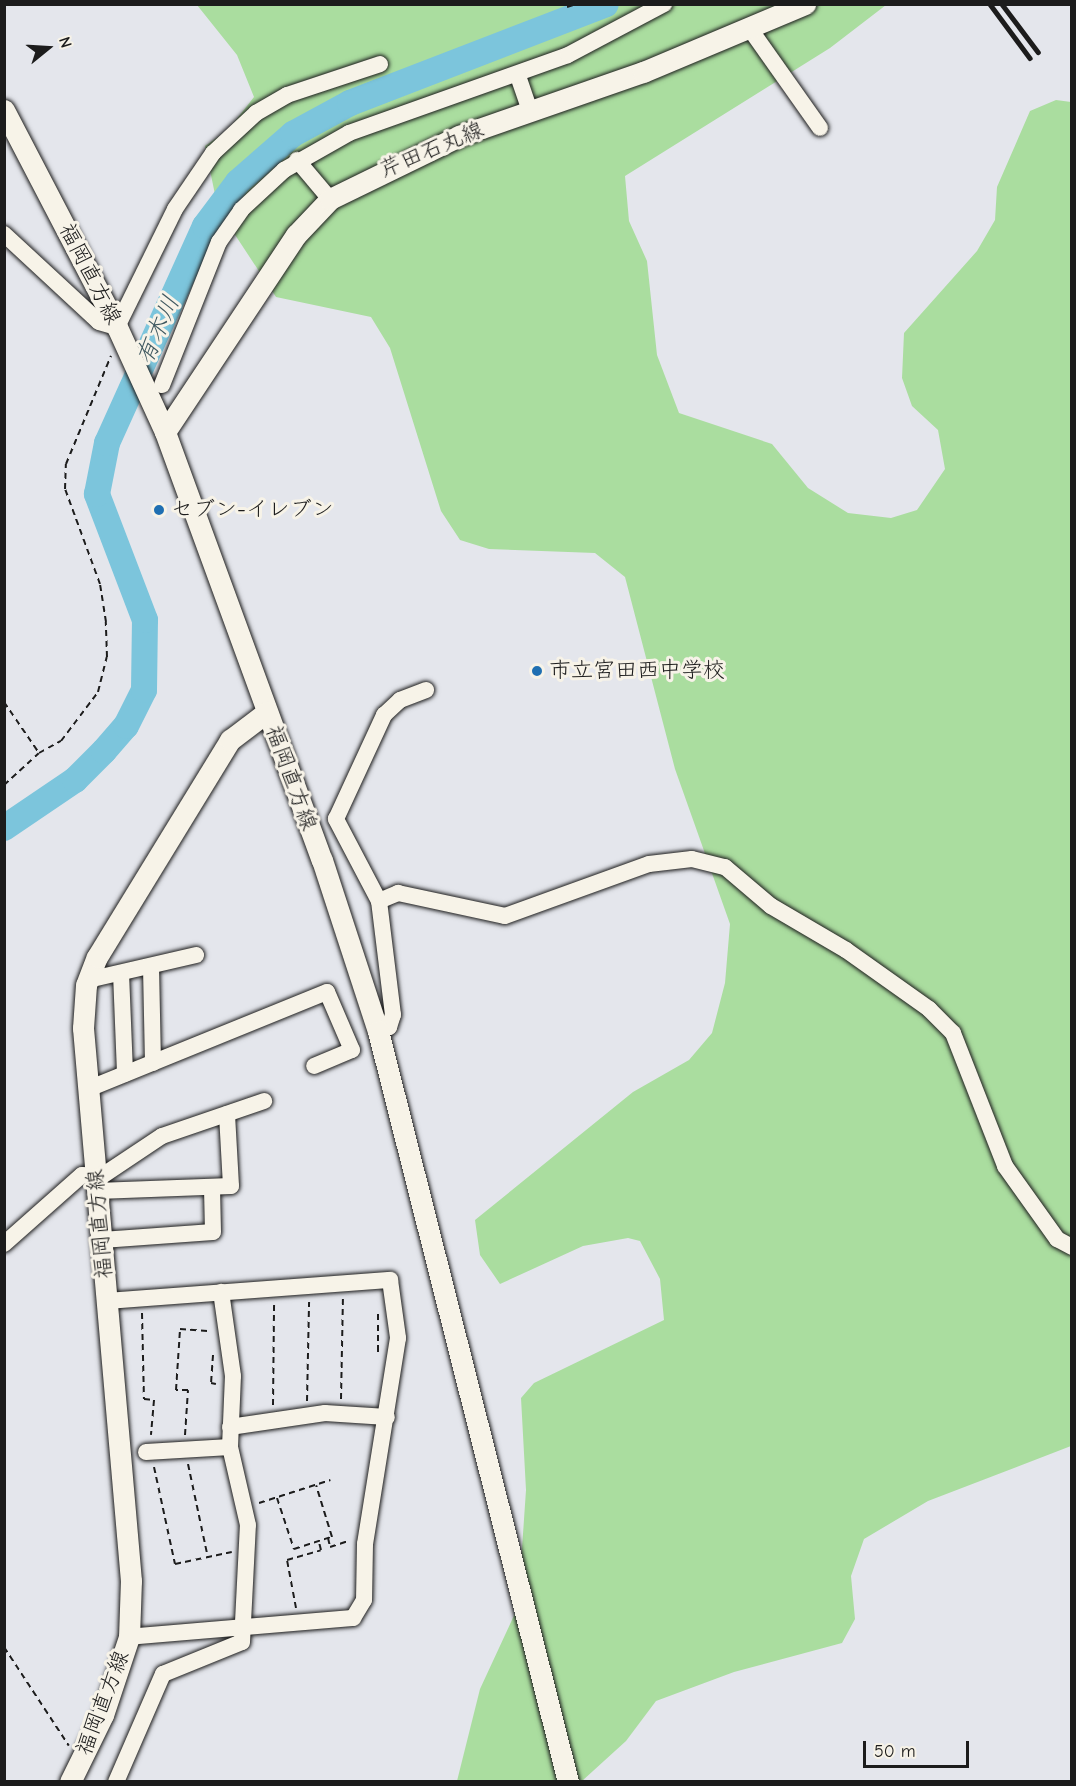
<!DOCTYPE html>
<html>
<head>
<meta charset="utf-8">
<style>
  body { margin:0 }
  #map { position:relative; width:1076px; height:1786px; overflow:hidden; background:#e4e6ec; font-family:"Comic Neue","Klee One",sans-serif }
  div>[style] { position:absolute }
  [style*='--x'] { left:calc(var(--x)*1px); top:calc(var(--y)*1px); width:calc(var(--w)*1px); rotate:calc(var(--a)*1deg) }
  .green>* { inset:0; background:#aadd9f }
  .river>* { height:26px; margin:-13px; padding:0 13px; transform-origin:13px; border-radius:13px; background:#7cc5dc }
  .path>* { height:2px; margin-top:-1px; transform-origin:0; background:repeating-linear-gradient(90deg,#1c1c1c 0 6px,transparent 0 10.5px) }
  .roads { filter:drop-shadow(0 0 2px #1c1c1c) drop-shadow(0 0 2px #1c1c1c) }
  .minor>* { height:16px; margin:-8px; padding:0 8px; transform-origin:8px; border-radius:8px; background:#f7f3e8 }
  .major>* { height:21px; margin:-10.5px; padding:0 10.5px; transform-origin:10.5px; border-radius:10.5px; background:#f7f3e8 }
  .rail>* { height:4.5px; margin:-2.25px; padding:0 2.25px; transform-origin:2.25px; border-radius:2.25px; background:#1c1c1c }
  .dots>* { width:16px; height:16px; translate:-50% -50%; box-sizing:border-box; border:3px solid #f7f3e8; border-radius:50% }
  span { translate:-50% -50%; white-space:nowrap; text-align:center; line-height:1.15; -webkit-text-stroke:6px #f7f3e8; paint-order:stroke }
  .street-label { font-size:22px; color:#1c1c1c }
  .poi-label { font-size:22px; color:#1c1c1c }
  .left { translate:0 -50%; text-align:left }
  .water-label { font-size:24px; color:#3e575f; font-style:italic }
  .frame { position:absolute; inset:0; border:6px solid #1c1c1c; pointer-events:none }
  .north { position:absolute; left:18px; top:18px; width:60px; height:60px; -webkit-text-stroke:4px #f7f3e8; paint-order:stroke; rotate:72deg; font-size:16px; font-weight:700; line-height:24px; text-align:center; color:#1c1c1c }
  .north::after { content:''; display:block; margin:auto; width:21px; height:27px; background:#1c1c1c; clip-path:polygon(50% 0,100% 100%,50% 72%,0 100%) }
  .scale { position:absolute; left:863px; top:1741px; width:106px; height:27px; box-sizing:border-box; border:3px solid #1c1c1c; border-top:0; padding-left:8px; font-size:18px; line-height:21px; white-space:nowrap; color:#1c1c1c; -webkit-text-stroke:4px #f7f3e8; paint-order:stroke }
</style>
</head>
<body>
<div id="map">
  <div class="green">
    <i style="clip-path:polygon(197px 5px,886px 5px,830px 48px,625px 176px,629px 221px,647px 261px,657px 355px,679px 413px,772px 444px,808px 488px,848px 513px,891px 518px,917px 510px,945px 469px,938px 430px,912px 406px,902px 378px,904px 333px,977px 251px,995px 220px,997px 187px,1030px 111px,1056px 100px,1071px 102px,1071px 1446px,928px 1501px,864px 1539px,851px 1576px,855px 1619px,842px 1643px,734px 1672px,656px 1701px,626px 1741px,582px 1781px,457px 1781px,480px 1689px,518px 1607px,526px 1490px,521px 1398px,534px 1383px,664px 1320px,660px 1279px,640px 1241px,628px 1238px,583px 1246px,500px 1284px,480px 1255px,475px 1220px,633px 1092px,689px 1060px,712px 1033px,725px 983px,730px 924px,675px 769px,625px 577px,595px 553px,489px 549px,460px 540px,441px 511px,390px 348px,371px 317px,276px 297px,218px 209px,205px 146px,228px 130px,254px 97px,237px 55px)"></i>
  </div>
  <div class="river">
    <i style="--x:4;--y:828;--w:86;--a:-34.1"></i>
    <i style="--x:75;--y:780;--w:41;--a:-45"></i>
    <i style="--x:104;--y:751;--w:33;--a:-49"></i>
    <i style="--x:126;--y:726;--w:40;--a:-63.4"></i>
    <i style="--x:144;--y:690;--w:70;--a:-89.2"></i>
    <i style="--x:145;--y:620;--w:135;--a:-110.9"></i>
    <i style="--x:97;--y:494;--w:52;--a:-78.9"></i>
    <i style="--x:107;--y:443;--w:238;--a:-65.7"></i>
    <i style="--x:205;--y:226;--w:55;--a:-53.1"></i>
    <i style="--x:238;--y:182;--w:73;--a:-41.1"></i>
    <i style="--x:293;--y:134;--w:65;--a:-28.5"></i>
    <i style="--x:350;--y:103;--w:274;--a:-21.1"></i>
  </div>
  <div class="path">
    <i style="--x:567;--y:7;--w:9;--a:-18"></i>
    <i style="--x:4;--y:702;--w:62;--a:55.5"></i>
    <i style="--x:39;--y:753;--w:25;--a:-29"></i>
    <i style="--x:61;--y:741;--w:61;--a:-52.9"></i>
    <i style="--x:98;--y:692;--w:36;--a:-76"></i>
    <i style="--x:107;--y:657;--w:35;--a:-92"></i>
    <i style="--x:106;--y:622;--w:38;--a:-99"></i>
    <i style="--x:100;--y:584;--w:101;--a:-110.2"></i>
    <i style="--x:65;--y:489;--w:25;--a:-88"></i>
    <i style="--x:66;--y:464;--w:117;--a:-67.4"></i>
    <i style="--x:4;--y:785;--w:47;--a:-42.4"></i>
    <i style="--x:142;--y:1313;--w:86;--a:88.7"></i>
    <i style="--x:144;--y:1399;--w:10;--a:6"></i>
    <i style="--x:154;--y:1400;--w:35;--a:95"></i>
    <i style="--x:378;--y:1314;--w:42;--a:90"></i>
    <i style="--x:213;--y:1355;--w:28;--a:94"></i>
    <i style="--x:211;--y:1383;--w:5;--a:11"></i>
    <i style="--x:341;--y:1399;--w:100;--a:-88.9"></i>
    <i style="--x:307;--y:1401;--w:99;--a:-88.8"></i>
    <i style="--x:273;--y:1405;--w:100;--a:-89.4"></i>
    <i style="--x:185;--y:1435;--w:45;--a:-86.2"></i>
    <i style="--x:188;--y:1390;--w:12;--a:180"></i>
    <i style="--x:176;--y:1390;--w:61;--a:-86.2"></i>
    <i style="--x:180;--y:1329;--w:31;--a:4"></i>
    <i style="--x:188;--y:1464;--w:96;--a:78"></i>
    <i style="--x:154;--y:1467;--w:99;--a:77.8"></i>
    <i style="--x:175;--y:1564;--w:58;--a:-11.9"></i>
    <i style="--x:277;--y:1498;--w:54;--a:71.6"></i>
    <i style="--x:294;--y:1549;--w:40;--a:-18"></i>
    <i style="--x:332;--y:1537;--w:54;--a:-107.1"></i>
    <i style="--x:259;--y:1503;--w:75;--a:-17.9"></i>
    <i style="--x:328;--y:1538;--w:9;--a:77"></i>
    <i style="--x:330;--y:1547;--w:20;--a:-18"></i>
    <i style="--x:296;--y:1608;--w:49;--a:-100.6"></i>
    <i style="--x:287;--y:1560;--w:35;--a:-16"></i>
    <i style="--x:321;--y:1550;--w:8;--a:-104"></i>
    <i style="--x:4;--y:1647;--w:118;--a:56.7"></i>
  </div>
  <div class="roads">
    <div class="minor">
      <i style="--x:750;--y:29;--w:121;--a:54.7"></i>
      <i style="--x:518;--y:76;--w:37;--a:71"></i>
      <i style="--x:297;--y:160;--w:51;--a:49.8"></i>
      <i style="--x:4;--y:234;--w:129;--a:42.8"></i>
      <i style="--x:99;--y:322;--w:19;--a:16"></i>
      <i style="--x:117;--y:327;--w:131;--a:-63.8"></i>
      <i style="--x:175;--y:209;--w:68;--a:-55.8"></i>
      <i style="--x:213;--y:153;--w:59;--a:-42.9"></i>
      <i style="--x:256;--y:113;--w:36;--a:-30"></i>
      <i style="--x:287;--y:95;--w:98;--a:-18.4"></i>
      <i style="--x:162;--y:385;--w:154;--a:-68.3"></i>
      <i style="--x:219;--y:242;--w:39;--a:-55"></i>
      <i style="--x:241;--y:210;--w:59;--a:-42.9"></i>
      <i style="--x:284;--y:170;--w:75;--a:-29.6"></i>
      <i style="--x:349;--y:133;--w:232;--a:-19.6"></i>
      <i style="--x:568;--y:55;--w:109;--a:-28"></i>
      <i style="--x:379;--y:901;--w:21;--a:-23"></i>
      <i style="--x:398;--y:893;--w:109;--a:12.1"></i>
      <i style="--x:505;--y:916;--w:153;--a:-19.9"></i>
      <i style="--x:649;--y:864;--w:43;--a:-6.6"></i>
      <i style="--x:692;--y:859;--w:34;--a:14"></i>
      <i style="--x:725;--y:867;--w:60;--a:40.3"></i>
      <i style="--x:771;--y:906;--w:87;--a:30.4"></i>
      <i style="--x:846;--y:950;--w:102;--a:35.4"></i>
      <i style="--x:929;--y:1009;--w:34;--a:45"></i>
      <i style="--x:953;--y:1033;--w:143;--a:68.6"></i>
      <i style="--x:1005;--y:1166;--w:90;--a:54.5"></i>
      <i style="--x:1057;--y:1239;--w:17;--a:28"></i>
      <i style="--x:151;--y:967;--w:96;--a:88.8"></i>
      <i style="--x:121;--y:973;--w:101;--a:87.7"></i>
      <i style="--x:88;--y:980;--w:111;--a:-13"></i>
      <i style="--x:378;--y:1031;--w:12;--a:-20"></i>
      <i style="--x:389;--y:1027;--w:13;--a:-72"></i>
      <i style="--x:393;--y:1015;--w:115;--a:-97"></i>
      <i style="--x:379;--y:901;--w:93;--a:-117.7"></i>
      <i style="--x:336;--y:819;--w:115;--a:-65.2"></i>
      <i style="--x:384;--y:715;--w:22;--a:-43"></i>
      <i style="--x:400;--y:700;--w:28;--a:-21"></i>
      <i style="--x:88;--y:1089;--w:258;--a:-22.1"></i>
      <i style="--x:327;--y:992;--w:63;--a:66.7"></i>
      <i style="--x:352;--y:1050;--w:41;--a:157.2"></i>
      <i style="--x:96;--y:1180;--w:79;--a:-33.7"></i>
      <i style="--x:162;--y:1136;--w:108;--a:-18.9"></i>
      <i style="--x:97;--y:1191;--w:134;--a:-2.1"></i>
      <i style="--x:231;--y:1186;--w:72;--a:-93.2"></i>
      <i style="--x:102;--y:1240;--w:111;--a:-4.1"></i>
      <i style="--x:213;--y:1232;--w:45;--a:-91.3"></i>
      <i style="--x:4;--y:1244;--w:104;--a:-41.5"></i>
      <i style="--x:82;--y:1175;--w:14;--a:4"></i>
      <i style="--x:108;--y:1301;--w:283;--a:-4.3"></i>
      <i style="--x:390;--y:1280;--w:59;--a:82.1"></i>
      <i style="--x:398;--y:1338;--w:209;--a:99.1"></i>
      <i style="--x:365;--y:1544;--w:56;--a:91"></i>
      <i style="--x:364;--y:1600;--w:21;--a:121"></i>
      <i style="--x:353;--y:1618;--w:225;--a:175.2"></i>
      <i style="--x:230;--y:1427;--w:96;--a:-8.4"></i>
      <i style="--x:325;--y:1413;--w:62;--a:3.7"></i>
      <i style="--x:146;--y:1452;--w:84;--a:-3.4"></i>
      <i style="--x:116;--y:1782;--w:118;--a:-66.5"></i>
      <i style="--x:163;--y:1674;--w:85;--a:-22.1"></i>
      <i style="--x:242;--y:1642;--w:117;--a:-87.1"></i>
      <i style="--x:248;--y:1525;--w:80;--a:-103"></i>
      <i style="--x:230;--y:1447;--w:71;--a:-87.6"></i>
      <i style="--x:233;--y:1376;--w:85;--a:-98.1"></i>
    </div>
    <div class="major">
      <i style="--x:4;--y:110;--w:245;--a:62.5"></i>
      <i style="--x:117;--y:327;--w:115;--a:65.4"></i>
      <i style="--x:165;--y:432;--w:456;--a:69.9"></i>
      <i style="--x:322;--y:860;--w:180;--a:71.9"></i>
      <i style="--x:378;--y:1031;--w:775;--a:75.8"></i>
      <i style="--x:165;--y:432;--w:237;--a:-56.4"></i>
      <i style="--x:296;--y:235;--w:50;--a:-46.6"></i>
      <i style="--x:330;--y:199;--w:144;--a:-26"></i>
      <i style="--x:459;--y:136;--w:195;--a:-19.2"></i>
      <i style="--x:643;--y:72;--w:176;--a:-22.8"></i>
      <i style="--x:70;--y:1782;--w:75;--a:-63.8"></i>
      <i style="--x:103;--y:1715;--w:82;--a:-71.6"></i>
      <i style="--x:129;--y:1637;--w:56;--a:-88"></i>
      <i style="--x:131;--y:1581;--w:555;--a:-94.96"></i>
      <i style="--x:83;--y:1028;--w:43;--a:-86"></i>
      <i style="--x:86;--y:985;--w:30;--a:-69"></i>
      <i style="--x:97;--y:957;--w:255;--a:-58.5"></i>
      <i style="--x:230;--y:740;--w:46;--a:-37.1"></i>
    </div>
  </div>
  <div class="rail">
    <i style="--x:990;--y:4;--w:67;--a:53.5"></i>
    <i style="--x:1002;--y:4;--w:60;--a:53.1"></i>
  </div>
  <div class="dots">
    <i style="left:159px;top:510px;background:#1f6fb2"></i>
    <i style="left:537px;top:671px;background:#1f6fb2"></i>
  </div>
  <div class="street-label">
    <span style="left:432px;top:150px;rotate:-23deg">芹田石丸線</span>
    <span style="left:90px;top:274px;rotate:63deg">福岡直方線</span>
    <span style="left:291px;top:778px;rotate:70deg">福岡直方線</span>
    <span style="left:100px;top:1224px;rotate:-95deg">福岡直方線</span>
    <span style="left:103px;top:1703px;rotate:-69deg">福岡直方線</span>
  </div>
  <div class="poi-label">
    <span class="left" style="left:171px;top:510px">セブン-イレブン</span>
    <span class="left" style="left:549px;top:671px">市立宮田西中学校</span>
  </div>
  <div class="water-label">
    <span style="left:158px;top:330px;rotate:-66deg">有木川</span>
  </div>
  <div class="frame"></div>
  <div class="north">N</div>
  <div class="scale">50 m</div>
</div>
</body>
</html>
